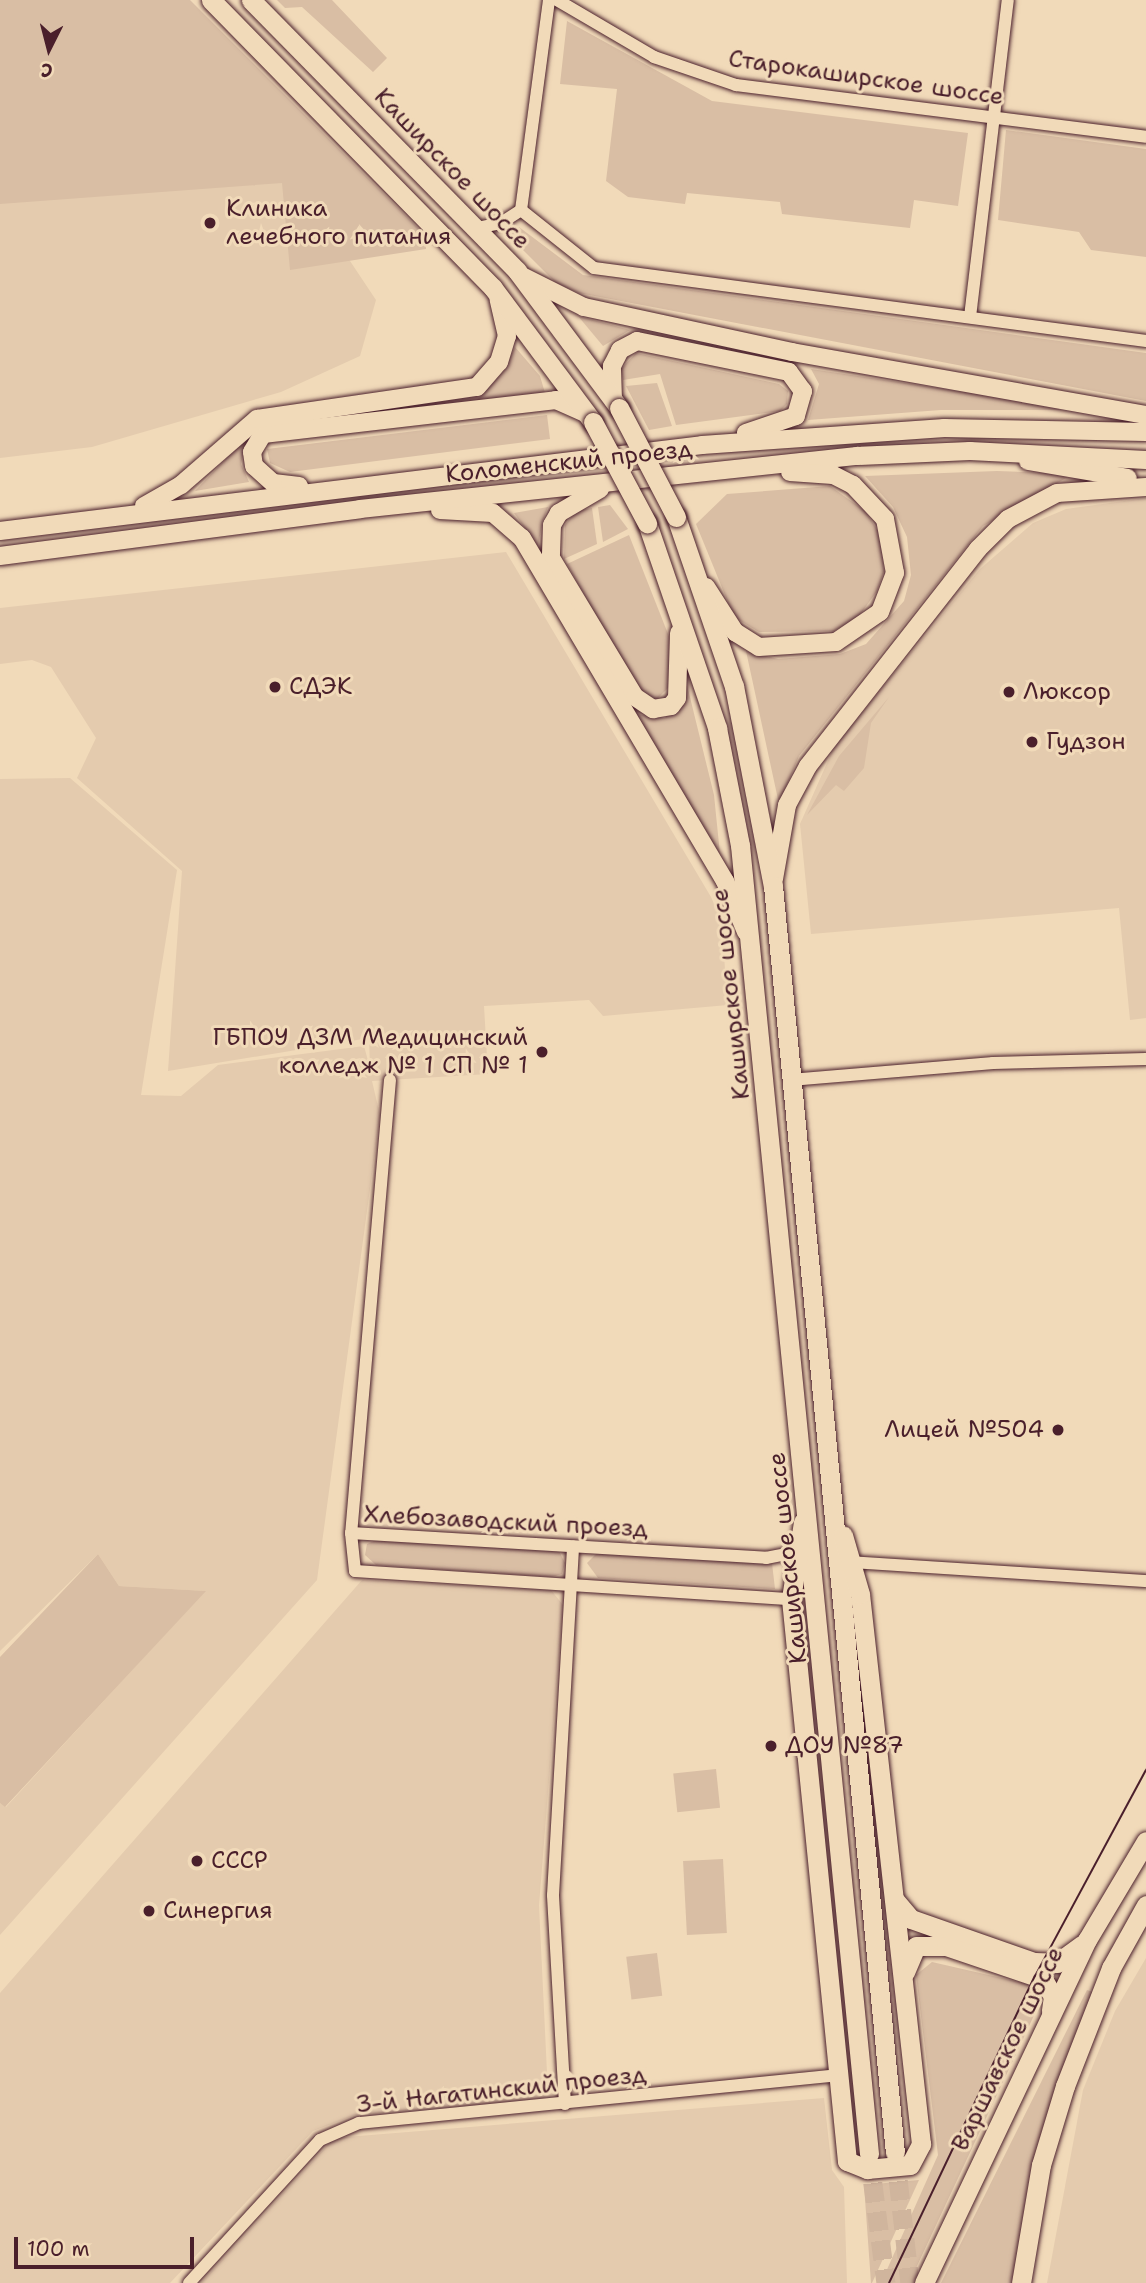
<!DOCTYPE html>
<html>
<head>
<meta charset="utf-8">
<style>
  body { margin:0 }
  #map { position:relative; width:1146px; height:2283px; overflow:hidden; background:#f1dab9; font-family:"Shantell Sans",sans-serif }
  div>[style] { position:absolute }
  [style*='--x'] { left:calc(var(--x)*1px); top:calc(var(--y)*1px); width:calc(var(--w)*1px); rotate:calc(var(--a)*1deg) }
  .built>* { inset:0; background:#e4cbae }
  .green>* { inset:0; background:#d9bea4; transform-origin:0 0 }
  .primary-tunnel>* { height:19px; margin-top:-9.5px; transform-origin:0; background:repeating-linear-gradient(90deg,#d0b59d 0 19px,transparent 0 29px) }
  .roads { filter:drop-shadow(0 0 2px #4a1f2b) drop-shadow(0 0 2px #4a1f2b) }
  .street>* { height:12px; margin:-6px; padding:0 6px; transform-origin:6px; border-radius:6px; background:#f1dab9 }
  .secondary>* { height:18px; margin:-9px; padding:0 9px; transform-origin:9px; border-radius:9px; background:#f1dab9 }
  .primary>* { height:19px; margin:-9.5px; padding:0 9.5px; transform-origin:9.5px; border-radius:9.5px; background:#f1dab9 }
  .tram>* { height:2px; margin:-1px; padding:0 1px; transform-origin:1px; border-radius:1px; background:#4a1f2b }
  .bridges { filter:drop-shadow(0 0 2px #4a1f2b) drop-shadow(0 0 2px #4a1f2b) }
  .primary-bridge>* { height:19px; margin:-9.5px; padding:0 9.5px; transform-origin:9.5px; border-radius:9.5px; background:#f1dab9 }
  .dots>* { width:19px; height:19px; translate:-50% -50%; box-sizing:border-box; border:4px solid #f1dab9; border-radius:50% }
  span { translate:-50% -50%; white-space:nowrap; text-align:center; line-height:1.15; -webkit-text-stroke:6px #f1dab9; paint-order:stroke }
  .street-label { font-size:24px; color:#4a1f2b }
  .poi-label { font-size:24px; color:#4a1f2b }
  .left { translate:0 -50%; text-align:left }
  .right { translate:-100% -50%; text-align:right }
  .north { position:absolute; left:14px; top:14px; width:70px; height:70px; -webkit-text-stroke:5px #f1dab9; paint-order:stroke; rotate:186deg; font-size:19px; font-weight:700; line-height:28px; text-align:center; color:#4a1f2b }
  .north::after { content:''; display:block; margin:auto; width:24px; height:32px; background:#4a1f2b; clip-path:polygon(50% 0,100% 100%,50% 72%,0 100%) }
  .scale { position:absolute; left:14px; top:2237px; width:180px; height:32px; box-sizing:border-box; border:4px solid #4a1f2b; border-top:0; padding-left:9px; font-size:21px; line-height:24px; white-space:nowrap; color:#4a1f2b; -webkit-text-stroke:5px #f1dab9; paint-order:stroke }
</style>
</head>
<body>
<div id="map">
  <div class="built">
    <i style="clip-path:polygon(0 0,132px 0,342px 249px,376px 300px,360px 356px,281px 392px,92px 447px,0 458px)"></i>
    <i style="clip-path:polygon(1146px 498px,1146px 1018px,1130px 1020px,1119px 908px,811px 934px,800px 824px,835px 745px,980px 569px,1033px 523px,1066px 509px)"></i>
    <i style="clip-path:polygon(506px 552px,711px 897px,721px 920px,728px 1005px,603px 1016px,589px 1000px,484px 1006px,488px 1074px,372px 1081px,380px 1115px,317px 1580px,0 1935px,0 1803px,6px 1807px,205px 1591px,119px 1586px,98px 1554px,0 1651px,0 779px,70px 778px,177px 870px,141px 1095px,181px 1096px,218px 1065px,364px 1046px,370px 1068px,369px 1038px,168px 1071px,182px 871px,77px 778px,96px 738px,51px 667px,32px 660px,0 664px,0 608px)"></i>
    <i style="clip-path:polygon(362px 1580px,551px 1590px,563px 1605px,539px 1905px,548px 2094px,541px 2101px,355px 2115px,313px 2131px,170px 2283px,0 2283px,0 1993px)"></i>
    <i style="clip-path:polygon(1146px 1958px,1146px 2283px,1047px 2283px,1083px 2090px,1115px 2011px)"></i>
    <i style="clip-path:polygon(824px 2098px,832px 2170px,844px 2187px,847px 2283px,201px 2283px,334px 2138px)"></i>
  </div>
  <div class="green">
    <i style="clip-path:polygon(0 0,190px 0,425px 235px,426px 249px,290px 270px,282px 183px,0 204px)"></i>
    <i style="clip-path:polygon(277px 0,332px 0,387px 58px,373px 72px,302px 7px,285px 8px)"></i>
    <i style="clip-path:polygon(567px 21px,712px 101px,968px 133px,958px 206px,914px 200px,910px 228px,782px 214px,780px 202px,687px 193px,685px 204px,628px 197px,606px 181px,617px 89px,560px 84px)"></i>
    <i style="clip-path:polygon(1006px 130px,1146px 149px,1146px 257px,1091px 250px,1079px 232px,998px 220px)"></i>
    <i style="clip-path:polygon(519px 227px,583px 275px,1146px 353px,1146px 401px,579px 293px,556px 283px,509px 236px)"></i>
    <i style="clip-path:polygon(578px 316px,630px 330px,603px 346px)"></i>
    <i style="clip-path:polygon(515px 347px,540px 376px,545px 393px,476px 401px,504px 371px)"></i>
    <i style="clip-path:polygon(636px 353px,779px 384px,788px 391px,787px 404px,780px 411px,676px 425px,660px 374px,623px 380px,621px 369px)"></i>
    <i style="clip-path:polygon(811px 369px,1059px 406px,1059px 410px,941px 410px,808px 420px,819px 384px)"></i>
    <i style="clip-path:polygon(657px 383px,672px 426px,649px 430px,626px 386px)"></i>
    <i style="clip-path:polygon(547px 415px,550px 439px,290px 472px,270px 463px,267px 449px)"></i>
    <i style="clip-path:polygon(247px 437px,241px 464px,249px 482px,195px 491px)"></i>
    <i style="clip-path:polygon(997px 471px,1073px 474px,983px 526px,799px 756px,779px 804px,746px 651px,778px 659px,840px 654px,866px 644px,904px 601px,911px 575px,907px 537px,893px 507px,865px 476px)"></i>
    <i style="clip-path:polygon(830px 486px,865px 511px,880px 534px,884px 571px,877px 591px,859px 616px,834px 631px,759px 632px,734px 617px,696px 524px,727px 494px)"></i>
    <i style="clip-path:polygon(610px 505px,628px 529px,603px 542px,598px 507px)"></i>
    <i style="clip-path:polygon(548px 507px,543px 520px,538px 546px,514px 513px)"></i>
    <i style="clip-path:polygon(592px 508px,597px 544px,564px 559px,565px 525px,576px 511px)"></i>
    <i style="clip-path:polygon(629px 535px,672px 644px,671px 685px,657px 699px,638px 691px,567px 564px)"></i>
    <i style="clip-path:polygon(687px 685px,714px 795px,720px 854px,635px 714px,665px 718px)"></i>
    <i style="clip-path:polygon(889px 697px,871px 723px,864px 768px,844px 791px,836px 785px,807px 815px,839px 756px)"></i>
    <i style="clip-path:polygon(379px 1539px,559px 1551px,565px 1563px,562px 1574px,552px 1577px,376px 1565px,365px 1555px,367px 1544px)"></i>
    <i style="clip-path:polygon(598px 1552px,772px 1563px,775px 1589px,598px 1578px,587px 1563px)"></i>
    <i style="clip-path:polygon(98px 1554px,119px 1586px,206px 1591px,5px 1807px,0 1803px,0 1657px)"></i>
    <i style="left:716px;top:1769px;width:39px;height:43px;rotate:84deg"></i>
    <i style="left:723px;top:1859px;width:74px;height:40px;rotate:87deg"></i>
    <i style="left:657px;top:1953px;width:43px;height:31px;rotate:83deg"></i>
    <i style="clip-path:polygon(932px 1962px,1037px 1986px,1044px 1994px,909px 2283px,881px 2283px,938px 2155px,916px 1975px)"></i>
    <i style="clip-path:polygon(1087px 1990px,1093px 1992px,1015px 2283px,941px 2283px)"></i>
    <i style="clip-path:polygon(919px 2180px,872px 2283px,871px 2283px,864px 2185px)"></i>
  </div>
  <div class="primary-tunnel">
    <i style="--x:895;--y:2152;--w:132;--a:83.5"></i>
    <i style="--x:869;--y:2154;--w:130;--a:82.5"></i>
  </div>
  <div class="roads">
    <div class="street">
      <i style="--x:557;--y:0;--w:113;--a:30.4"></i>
      <i style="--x:654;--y:57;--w:87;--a:18.9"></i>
      <i style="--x:736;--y:85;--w:413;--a:7.2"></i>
      <i style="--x:521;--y:210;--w:93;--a:38.5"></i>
      <i style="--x:594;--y:268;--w:557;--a:7.53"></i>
      <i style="--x:477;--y:228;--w:25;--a:-12"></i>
      <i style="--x:501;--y:223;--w:24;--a:-33"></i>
      <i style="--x:521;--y:210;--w:212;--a:-82.4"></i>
      <i style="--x:970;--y:317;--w:319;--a:-83.2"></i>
      <i style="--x:390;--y:1080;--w:455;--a:94.9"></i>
      <i style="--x:351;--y:1533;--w:38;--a:84"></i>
      <i style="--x:355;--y:1571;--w:437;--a:3.7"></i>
      <i style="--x:790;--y:1080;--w:204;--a:-4.8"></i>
      <i style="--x:993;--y:1063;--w:153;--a:-1.5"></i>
      <i style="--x:351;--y:1533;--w:416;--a:3.4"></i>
      <i style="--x:766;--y:1558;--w:33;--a:-11"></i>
      <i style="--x:850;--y:1562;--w:297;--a:3.7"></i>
      <i style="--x:565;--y:2104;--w:209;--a:-93.3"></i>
      <i style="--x:553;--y:1895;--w:349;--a:-86.7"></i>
      <i style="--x:189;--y:2283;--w:194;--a:-47.5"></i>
      <i style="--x:320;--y:2140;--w:43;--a:-23.6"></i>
      <i style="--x:359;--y:2123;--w:482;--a:-5.7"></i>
    </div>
    <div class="secondary">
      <i style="--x:524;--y:277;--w:67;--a:26.6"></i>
      <i style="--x:584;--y:307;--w:213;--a:12.2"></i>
      <i style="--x:792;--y:352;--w:360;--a:10.1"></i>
      <i style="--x:613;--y:399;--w:33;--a:-92"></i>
      <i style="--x:612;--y:366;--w:18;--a:-63"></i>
      <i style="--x:620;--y:350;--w:19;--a:-28"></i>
      <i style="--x:637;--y:341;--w:155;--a:11.5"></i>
      <i style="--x:789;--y:372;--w:24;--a:54"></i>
      <i style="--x:803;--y:391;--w:26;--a:106"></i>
      <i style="--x:796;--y:416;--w:53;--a:161.2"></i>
      <i style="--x:1028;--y:461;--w:101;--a:9.6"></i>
      <i style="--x:299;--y:486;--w:26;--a:-173"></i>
      <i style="--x:273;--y:483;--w:25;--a:-138"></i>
      <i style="--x:254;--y:466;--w:14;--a:-98"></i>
      <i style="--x:252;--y:452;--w:21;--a:-59"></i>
      <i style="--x:263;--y:434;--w:295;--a:-6.6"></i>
      <i style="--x:556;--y:400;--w:32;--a:24"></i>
      <i style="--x:600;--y:489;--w:48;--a:149.7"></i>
      <i style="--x:559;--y:513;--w:14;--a:120"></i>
      <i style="--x:552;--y:525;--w:33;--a:92"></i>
      <i style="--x:551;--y:558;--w:162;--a:58.9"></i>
      <i style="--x:635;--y:697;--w:22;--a:34"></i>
      <i style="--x:653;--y:709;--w:18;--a:-9"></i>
      <i style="--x:671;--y:706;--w:10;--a:-53"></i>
      <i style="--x:677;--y:698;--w:65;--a:-88.2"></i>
      <i style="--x:144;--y:506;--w:43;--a:-29.6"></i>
      <i style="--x:181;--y:485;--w:101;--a:-41"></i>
      <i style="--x:257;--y:419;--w:222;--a:-8.3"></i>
      <i style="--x:477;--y:387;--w:33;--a:-49"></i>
      <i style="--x:499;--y:362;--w:27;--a:-73"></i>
      <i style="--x:507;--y:336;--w:37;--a:-103"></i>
      <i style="--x:440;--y:510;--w:53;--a:3.2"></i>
      <i style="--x:493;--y:513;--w:38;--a:41"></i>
      <i style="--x:522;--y:538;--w:399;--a:59.4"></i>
      <i style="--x:725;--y:881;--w:55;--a:67.6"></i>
      <i style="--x:0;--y:531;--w:707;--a:-6.98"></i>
      <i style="--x:702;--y:445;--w:243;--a:-4"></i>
      <i style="--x:944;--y:428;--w:202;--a:1.1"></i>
      <i style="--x:0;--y:556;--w:363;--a:-7.4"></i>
      <i style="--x:360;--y:509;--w:500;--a:-6.1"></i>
      <i style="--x:857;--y:456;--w:113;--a:-2.5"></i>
      <i style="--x:970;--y:451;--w:176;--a:2.9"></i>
      <i style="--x:706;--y:587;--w:54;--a:57.2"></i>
      <i style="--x:735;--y:632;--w:28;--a:32"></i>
      <i style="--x:759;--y:647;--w:77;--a:-3.7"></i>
      <i style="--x:836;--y:642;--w:53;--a:-34.3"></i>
      <i style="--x:880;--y:612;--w:42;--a:-69"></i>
      <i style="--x:895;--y:573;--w:55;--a:-100.5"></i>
      <i style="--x:885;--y:519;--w:47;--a:-133.3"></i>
      <i style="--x:853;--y:485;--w:22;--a:-153"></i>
      <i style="--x:833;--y:475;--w:43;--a:-176"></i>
      <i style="--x:774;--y:879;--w:75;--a:-80"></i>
      <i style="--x:787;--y:805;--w:44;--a:-61.7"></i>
      <i style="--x:808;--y:766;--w:276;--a:-51.9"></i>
      <i style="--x:978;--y:549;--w:42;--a:-45"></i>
      <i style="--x:1008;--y:519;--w:55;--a:-28"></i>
      <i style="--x:1057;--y:493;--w:89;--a:-3.9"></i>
    </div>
    <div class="primary">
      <i style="--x:211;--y:0;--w:403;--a:45.6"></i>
      <i style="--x:493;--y:288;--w:167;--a:53.3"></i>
      <i style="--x:251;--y:0;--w:380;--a:45.5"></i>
      <i style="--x:517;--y:271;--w:171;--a:53.3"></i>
      <i style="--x:676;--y:517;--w:179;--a:71.1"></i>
      <i style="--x:734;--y:686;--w:204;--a:79"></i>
      <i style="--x:773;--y:886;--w:1272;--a:84.5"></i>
      <i style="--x:647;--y:523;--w:217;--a:71.1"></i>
      <i style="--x:717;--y:728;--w:119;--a:78.9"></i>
      <i style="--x:740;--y:845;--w:1315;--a:84.37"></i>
      <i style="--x:803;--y:1522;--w:78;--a:98.9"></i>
      <i style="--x:791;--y:1599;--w:565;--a:84.31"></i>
      <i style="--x:847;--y:2161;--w:22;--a:22"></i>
      <i style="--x:867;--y:2169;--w:43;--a:-5.3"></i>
      <i style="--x:910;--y:2165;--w:24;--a:-62"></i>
      <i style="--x:921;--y:2144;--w:553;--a:-96.33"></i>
      <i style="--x:860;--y:1594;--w:61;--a:-106.1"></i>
      <i style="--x:894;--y:1899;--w:26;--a:50"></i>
      <i style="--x:911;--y:1919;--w:130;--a:19.3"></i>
      <i style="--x:1034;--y:1962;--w:23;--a:2"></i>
      <i style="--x:1057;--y:1963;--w:31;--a:-36"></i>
      <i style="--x:905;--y:1972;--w:28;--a:-67"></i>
      <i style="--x:916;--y:1946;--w:30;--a:0"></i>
      <i style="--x:946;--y:1946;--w:102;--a:18.8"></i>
      <i style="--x:1043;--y:1979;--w:20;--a:60"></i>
      <i style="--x:1053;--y:1996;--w:15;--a:98"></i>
      <i style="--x:924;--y:2283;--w:380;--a:-64.6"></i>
      <i style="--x:1087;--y:1940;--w:115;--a:-59.2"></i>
      <i style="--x:1021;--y:2283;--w:120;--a:-80.4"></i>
      <i style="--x:1041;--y:2165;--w:83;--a:-73.1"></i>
      <i style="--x:1065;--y:2086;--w:127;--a:-68.7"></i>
      <i style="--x:1111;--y:1968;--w:72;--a:-60.9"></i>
    </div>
  </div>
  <div class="tram">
    <i style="--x:889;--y:2283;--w:340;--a:-64.6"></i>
    <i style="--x:1035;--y:1976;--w:234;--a:-61.7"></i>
  </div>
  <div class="bridges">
    <div class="primary-bridge">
      <i style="--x:619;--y:408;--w:123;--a:62.4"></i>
      <i style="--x:593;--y:422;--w:115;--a:61.9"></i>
    </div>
  </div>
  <div class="dots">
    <i style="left:210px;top:223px;background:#4a1f2b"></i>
    <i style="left:275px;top:687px;background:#4a1f2b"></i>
    <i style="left:1009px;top:692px;background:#4a1f2b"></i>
    <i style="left:1032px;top:742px;background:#4a1f2b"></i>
    <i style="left:542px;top:1052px;background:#4a1f2b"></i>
    <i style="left:1058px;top:1430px;background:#4a1f2b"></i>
    <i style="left:771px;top:1746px;background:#4a1f2b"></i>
    <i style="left:197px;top:1861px;background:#4a1f2b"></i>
    <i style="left:149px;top:1911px;background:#4a1f2b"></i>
  </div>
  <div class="street-label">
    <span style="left:866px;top:78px;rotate:8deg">Старокаширское шоссе</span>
    <span style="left:452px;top:169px;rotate:46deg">Каширское шоссе</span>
    <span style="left:569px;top:462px;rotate:-6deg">Коломенский проезд</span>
    <span style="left:731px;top:994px;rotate:-96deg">Каширское шоссе</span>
    <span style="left:506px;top:1522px;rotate:3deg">Хлебозаводский проезд</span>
    <span style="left:788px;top:1558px;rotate:-96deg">Каширское шоссе</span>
    <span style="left:1008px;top:2049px;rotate:-64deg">Варшавское шоссе</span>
    <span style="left:501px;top:2090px;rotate:-6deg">3-й Нагатинский проезд</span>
  </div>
  <div class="poi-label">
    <span class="left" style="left:226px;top:223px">Клиника<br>лечебного питания</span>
    <span class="left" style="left:289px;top:687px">СДЭК</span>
    <span class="left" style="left:1023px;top:692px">Люксор</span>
    <span class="left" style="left:1046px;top:742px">Гудзон</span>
    <span class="right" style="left:528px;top:1052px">ГБПОУ ДЗМ Медицинский<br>колледж № 1 СП № 1</span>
    <span class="right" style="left:1044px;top:1430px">Лицей №504</span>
    <span class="left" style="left:785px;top:1746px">ДОУ №87</span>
    <span class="left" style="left:211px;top:1861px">СССР</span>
    <span class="left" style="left:163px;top:1911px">Синергия</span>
  </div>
  <div class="north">С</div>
  <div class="scale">100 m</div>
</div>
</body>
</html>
